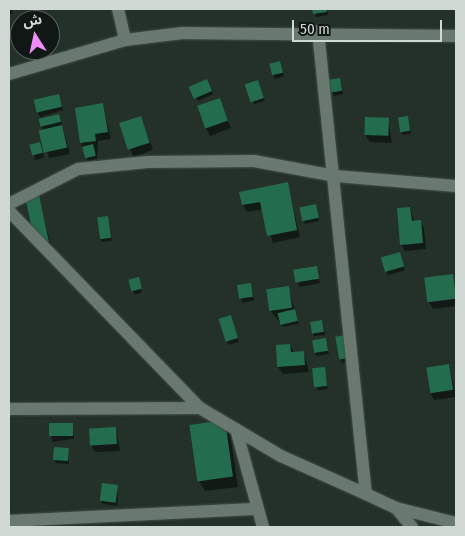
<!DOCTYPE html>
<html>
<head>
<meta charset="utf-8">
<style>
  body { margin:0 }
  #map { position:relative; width:465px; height:536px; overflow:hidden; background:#233129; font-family:"Fira Sans Condensed","Noto Sans Arabic",sans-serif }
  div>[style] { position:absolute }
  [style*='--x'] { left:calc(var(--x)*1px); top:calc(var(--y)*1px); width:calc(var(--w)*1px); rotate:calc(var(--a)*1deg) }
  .shadow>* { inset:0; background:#0007; transform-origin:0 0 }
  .building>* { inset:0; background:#236c4d; transform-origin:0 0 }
  .roads { filter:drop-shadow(0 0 1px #434e48) drop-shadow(0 0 1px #434e48) }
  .minor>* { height:12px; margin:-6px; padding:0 6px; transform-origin:6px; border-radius:6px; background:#697970 }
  span { translate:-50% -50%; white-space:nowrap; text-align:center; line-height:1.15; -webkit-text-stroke:4px #111714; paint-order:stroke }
  .frame { position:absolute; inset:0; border:10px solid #cfd8d3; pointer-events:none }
  .north { position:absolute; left:10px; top:10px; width:50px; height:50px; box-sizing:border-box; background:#111714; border:1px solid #5d6460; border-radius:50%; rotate:350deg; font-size:14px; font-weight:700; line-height:20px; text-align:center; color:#cfd8d3 }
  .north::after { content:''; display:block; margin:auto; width:18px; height:22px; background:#ee8cf8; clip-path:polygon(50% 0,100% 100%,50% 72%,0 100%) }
  .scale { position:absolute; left:292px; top:20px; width:150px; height:22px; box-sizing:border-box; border:2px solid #cfd8d3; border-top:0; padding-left:6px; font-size:15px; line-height:18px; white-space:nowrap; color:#cfd8d3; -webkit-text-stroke:4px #111714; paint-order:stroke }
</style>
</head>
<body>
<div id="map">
  <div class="shadow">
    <i style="clip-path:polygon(9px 9px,12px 9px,13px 14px,9px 14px)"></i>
    <i style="clip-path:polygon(314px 9px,327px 9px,328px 15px,316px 17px)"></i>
    <i style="clip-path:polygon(279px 63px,284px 76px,275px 79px,273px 75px)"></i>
    <i style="clip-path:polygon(340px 80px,343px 94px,334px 96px,332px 93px)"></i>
    <i style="clip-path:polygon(209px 84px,213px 94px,198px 101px,191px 88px)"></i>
    <i style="clip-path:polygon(259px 85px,265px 101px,254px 104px,252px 101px)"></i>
    <i style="clip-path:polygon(60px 99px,63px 110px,40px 117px,38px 113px)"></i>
    <i style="clip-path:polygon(219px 100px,231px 128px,210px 136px,206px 128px)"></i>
    <i style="clip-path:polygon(103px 105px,111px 139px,98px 141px,97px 159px,88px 161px,81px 143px)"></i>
    <i style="left:140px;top:117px;width:35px;height:21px;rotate:68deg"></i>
    <i style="clip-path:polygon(408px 117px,411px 134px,403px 135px,401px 132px)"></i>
    <i style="clip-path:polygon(60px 118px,70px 154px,49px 158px,41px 121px)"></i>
    <i style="clip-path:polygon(388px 119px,392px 143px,370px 142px,365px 135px)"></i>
    <i style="left:40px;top:143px;width:15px;height:9px;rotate:74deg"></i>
    <i style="clip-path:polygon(287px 184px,300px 237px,273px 243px,263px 209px,247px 212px,243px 205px)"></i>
    <i style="clip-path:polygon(38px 196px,52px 249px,41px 251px)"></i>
    <i style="clip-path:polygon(316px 208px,319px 221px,305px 224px,301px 209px)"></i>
    <i style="clip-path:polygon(410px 208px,414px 222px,420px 221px,424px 228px,426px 249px,405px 251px,401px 244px)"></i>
    <i style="clip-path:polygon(108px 217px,112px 241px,102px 242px,100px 239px)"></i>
    <i style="left:400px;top:253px;width:18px;height:18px;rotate:74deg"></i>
    <i style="clip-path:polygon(316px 268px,320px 283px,300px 287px,298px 284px)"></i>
    <i style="clip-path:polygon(453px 275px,456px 306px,433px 309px,429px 302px)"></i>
    <i style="left:138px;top:279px;width:14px;height:8px;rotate:73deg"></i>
    <i style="clip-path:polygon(251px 284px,254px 300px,243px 303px,241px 299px)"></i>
    <i style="clip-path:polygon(288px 287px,299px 324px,283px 327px,271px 311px,268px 290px)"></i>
    <i style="left:231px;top:316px;width:27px;height:11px;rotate:73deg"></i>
    <i style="clip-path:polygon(322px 321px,325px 335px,314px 336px,313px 333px)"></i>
    <i style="clip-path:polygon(352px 339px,356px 361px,342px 363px,340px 360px)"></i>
    <i style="clip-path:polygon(325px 340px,329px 354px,317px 356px,315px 353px)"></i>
    <i style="clip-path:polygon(290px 345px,294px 353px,304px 353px,309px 372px,283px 374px,278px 367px)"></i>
    <i style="clip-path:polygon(449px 365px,456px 397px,434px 400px,430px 392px)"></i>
    <i style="left:324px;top:369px;width:20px;height:10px;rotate:79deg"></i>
    <i style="clip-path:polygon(224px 422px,230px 432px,238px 487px,205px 491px,199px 481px,191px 427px)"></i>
    <i style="left:72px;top:424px;width:15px;height:22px;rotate:82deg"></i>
    <i style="clip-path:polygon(116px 428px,120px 451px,95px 452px,91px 445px)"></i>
    <i style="clip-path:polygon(68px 449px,69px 464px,56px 463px,54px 460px)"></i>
    <i style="clip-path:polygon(117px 486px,118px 506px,103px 504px,101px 501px)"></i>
  </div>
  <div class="building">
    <i style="clip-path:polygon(312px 9px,326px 9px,327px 12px,313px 14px)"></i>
    <i style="left:280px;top:61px;width:12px;height:11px;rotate:76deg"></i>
    <i style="left:340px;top:78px;width:13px;height:11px;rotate:81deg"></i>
    <i style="left:207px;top:79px;width:13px;height:20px;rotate:67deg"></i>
    <i style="left:258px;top:80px;width:19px;height:14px;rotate:72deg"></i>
    <i style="left:59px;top:94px;width:13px;height:26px;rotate:77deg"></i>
    <i style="left:220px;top:98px;width:24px;height:24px;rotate:71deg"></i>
    <i style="clip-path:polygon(103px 103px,108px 132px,95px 134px,96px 141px,80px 143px,75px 108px)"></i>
    <i style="left:59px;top:114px;width:8px;height:21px;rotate:76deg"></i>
    <i style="left:141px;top:116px;width:28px;height:23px;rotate:72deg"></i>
    <i style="left:408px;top:116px;width:15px;height:10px;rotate:82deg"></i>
    <i style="left:365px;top:117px;width:24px;height:18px;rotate:2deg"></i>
    <i style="left:62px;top:125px;width:23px;height:24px;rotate:77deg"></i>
    <i style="left:40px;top:142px;width:11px;height:11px;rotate:75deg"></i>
    <i style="left:93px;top:144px;width:12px;height:11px;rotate:76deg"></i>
    <i style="clip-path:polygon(288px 182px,297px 230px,267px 236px,260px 202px,242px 205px,239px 192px)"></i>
    <i style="left:39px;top:195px;width:48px;height:14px;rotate:78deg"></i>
    <i style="left:316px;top:204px;width:14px;height:17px;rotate:78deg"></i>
    <i style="clip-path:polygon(410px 207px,412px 221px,421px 220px,423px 243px,400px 245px,397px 208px)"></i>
    <i style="left:108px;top:216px;width:22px;height:11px;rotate:82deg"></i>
    <i style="left:400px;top:252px;width:15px;height:20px;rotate:74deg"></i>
    <i style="left:317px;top:266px;width:13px;height:24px;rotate:81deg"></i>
    <i style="left:453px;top:274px;width:25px;height:29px;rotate:83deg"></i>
    <i style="left:139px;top:277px;width:12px;height:11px;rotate:76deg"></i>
    <i style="left:251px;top:283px;width:14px;height:14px;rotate:82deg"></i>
    <i style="left:289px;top:286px;width:22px;height:23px;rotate:82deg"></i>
    <i style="left:295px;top:309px;width:12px;height:18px;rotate:76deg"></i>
    <i style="left:231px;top:315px;width:24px;height:13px;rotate:73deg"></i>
    <i style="left:322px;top:320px;width:12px;height:12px;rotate:81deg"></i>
    <i style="left:351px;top:334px;width:23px;height:16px;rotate:80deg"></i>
    <i style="left:326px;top:338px;width:13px;height:14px;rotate:81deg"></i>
    <i style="clip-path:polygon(290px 344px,291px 352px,304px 351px,305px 365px,277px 367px,276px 345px)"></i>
    <i style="left:449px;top:364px;width:26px;height:23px;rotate:81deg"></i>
    <i style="left:325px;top:367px;width:19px;height:13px;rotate:84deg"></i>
    <i style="left:225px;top:420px;width:57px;height:36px;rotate:82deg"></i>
    <i style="left:73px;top:423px;width:13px;height:24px;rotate:90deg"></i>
    <i style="left:116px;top:427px;width:17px;height:27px;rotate:87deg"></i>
    <i style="left:54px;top:447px;width:15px;height:13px;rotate:4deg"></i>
    <i style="left:102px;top:483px;width:16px;height:18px;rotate:7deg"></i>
  </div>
  <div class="roads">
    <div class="minor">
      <i style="--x:118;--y:9;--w:32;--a:77"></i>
      <i style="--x:318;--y:31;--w:465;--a:84.1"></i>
      <i style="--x:9;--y:74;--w:121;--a:-16.3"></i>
      <i style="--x:125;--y:40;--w:58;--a:-6.9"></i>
      <i style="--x:183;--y:33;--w:273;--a:0.6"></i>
      <i style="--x:9;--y:204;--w:77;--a:-26.9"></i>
      <i style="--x:78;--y:169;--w:70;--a:-5.7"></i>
      <i style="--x:148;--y:162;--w:106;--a:-0.5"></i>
      <i style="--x:254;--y:161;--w:82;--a:10.5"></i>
      <i style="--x:335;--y:176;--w:121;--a:4.7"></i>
      <i style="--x:9;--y:211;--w:274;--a:45.9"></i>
      <i style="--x:200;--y:408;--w:94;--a:30.7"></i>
      <i style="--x:281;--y:456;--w:93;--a:24.1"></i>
      <i style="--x:366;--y:494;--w:33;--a:25"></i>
      <i style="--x:396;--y:508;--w:62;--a:14"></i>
      <i style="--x:9;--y:409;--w:191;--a:-0.3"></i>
      <i style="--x:236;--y:429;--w:102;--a:74.6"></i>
      <i style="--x:396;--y:508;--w:25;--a:50"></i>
      <i style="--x:9;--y:521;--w:249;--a:-2.8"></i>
    </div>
  </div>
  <div class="frame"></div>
  <div class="north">ش</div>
  <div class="scale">50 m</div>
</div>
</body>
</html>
